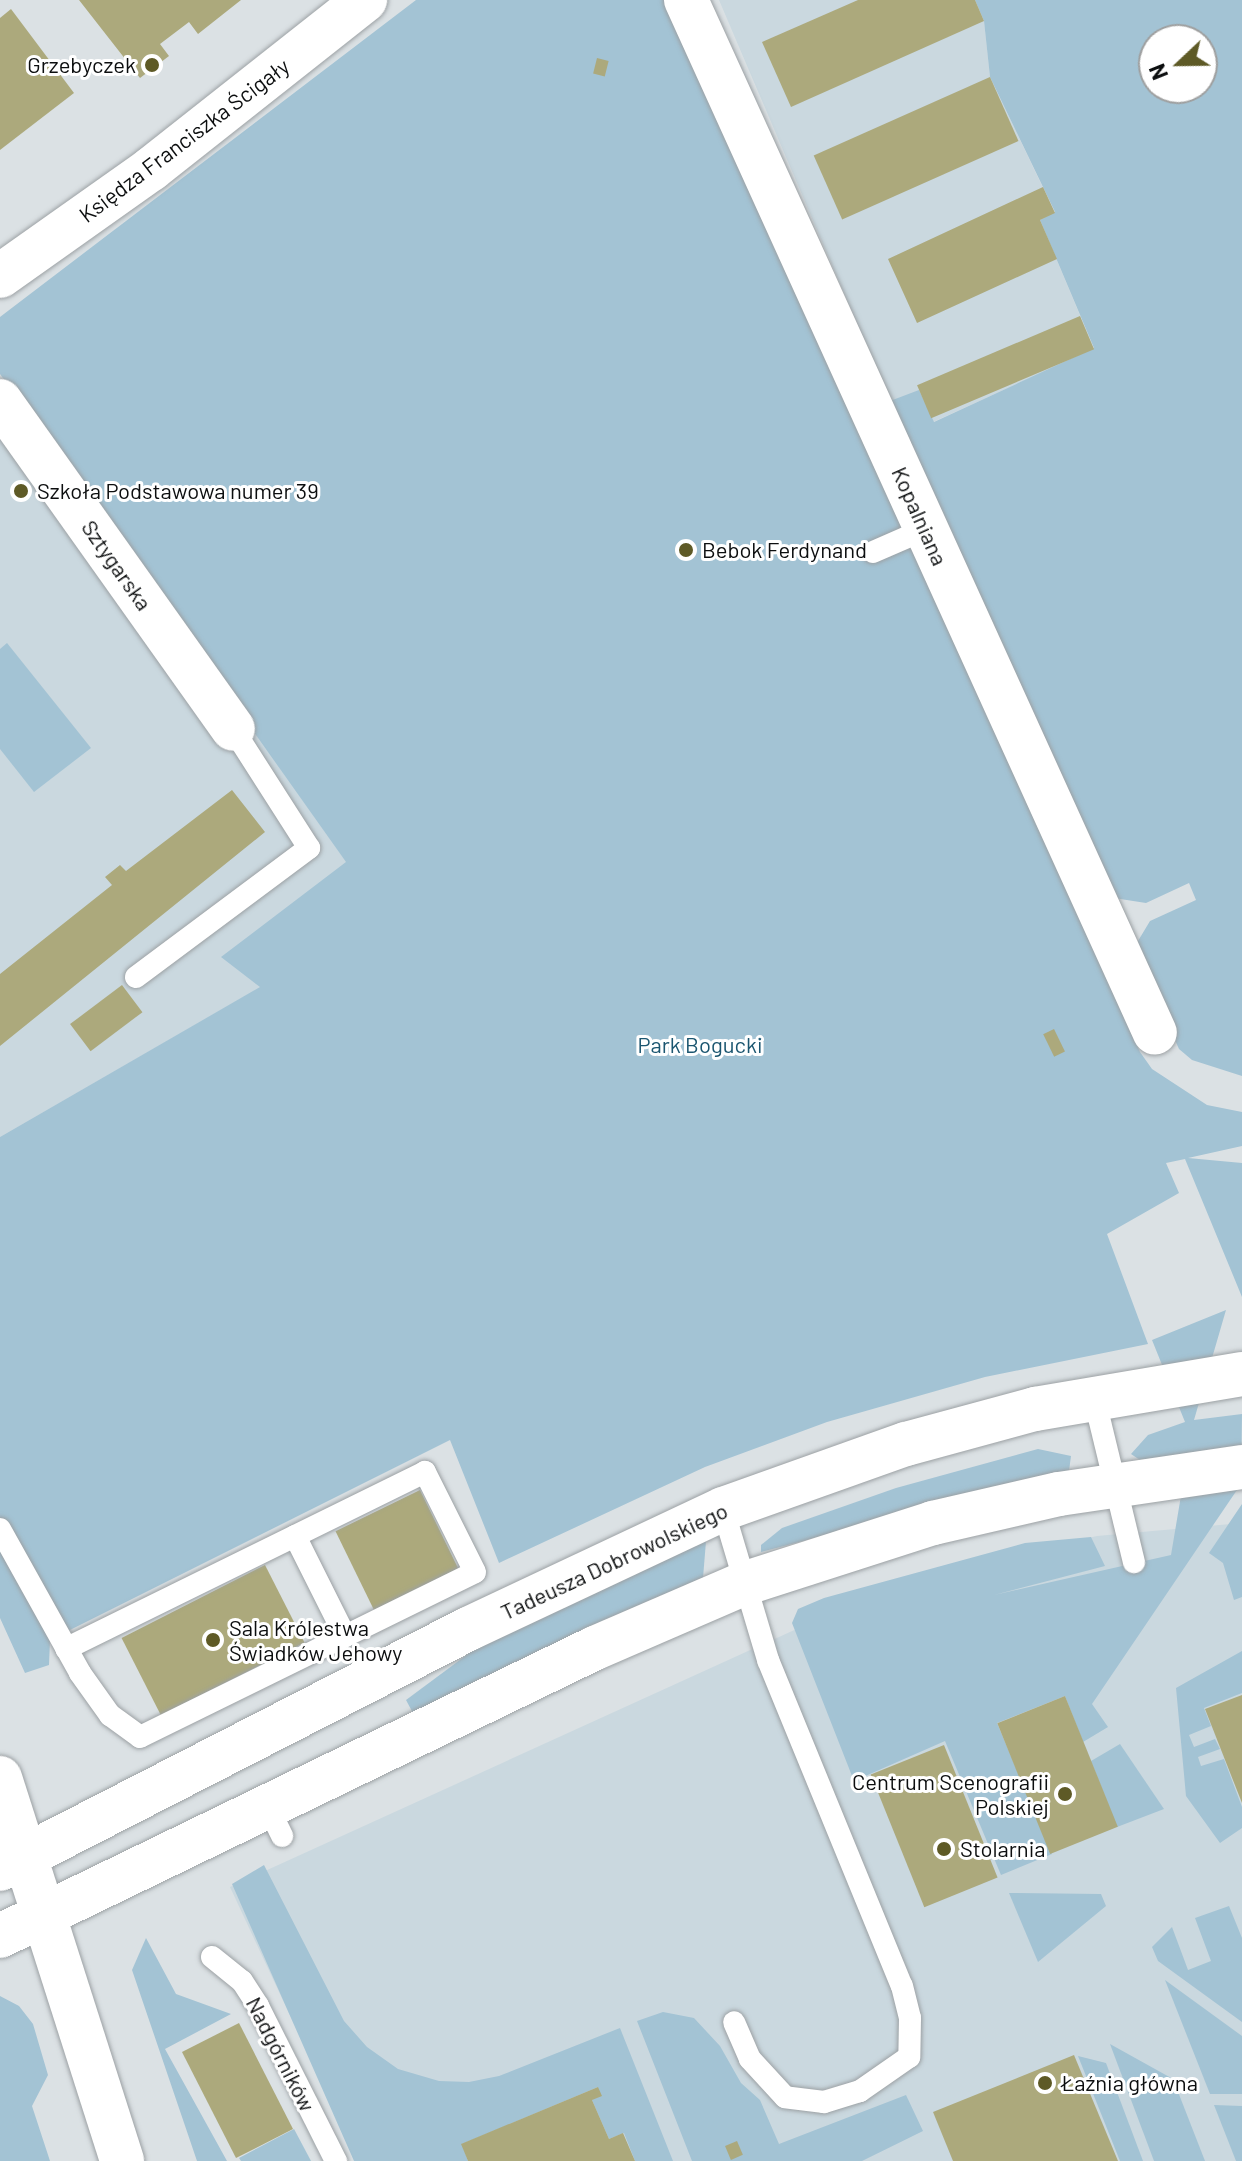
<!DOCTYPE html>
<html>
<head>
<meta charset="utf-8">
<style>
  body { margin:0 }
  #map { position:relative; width:1242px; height:2161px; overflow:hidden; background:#dbe1e4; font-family:Barlow,sans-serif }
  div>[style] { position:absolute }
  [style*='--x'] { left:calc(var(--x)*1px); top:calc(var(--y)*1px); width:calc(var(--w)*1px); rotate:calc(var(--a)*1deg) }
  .built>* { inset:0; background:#cad8df }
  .green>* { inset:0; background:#a3c3d4 }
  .building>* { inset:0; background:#aca97c; transform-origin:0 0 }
  .roads { filter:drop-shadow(0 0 2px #9ca1a4) drop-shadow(0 0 2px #9ca1a4) }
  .service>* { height:22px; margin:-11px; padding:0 11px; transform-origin:11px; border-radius:11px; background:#fff }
  .minor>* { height:44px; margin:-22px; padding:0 22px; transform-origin:22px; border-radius:22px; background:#fff }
  .tertiary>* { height:44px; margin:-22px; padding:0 22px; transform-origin:22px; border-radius:22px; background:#fff }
  .dots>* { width:22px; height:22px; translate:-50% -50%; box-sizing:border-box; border:4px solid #fff; border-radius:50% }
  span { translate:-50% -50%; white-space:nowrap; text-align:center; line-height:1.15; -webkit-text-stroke:6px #fff; paint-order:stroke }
  .poi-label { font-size:22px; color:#0c0e0f }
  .right { translate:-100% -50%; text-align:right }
  .left { translate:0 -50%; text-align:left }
  .street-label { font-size:22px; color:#0c0e0f }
  .park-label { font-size:22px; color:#1b5670 }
  .north { position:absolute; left:1138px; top:24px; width:80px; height:80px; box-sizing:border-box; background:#fff; border:2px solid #9e9f9f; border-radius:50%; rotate:248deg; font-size:22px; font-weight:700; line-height:32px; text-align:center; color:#0c0e0f }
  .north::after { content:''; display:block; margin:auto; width:28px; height:36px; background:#5e5a26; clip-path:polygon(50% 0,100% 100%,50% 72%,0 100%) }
</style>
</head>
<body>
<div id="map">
  <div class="built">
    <i style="clip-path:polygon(719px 0,975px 0,984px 21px,990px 77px,1055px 213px,1040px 220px,1094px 349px,933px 422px,890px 401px)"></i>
    <i style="clip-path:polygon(0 429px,246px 720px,347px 863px,222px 957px,261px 987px,0 1137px)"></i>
    <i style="clip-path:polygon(1242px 1523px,1242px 2161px,358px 2161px,230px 1887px,904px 1580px,1097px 1536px)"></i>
  </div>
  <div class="green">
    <i style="clip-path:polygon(416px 0,669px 0,1140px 1052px,1152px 1069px,1207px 1105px,1242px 1112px,1242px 1146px,1188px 1158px,1242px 1163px,1242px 1297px,1185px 1159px,1166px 1163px,1179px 1193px,1107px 1234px,1148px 1344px,985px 1377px,827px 1422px,705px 1467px,499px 1563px,450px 1440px,50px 1640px,49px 1665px,25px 1673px,0 1618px,0 1137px,260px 987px,221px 957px,346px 862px,0 374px,0 317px)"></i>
    <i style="clip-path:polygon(evenodd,975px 0,1242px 0,1242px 1076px,1192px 1060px,1179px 1049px,1139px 960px,1138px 941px,1150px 921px,1196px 900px,1189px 883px,1146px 903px,1114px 898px,890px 401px,919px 390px,934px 422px,1094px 348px,1040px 220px,1055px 212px,990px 77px,984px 21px,975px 0,1154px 40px,1202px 40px,1202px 88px,1154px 88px,1154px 40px)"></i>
    <i style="clip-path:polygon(7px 643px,91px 748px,34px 792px,0 749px,0 649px)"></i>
    <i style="clip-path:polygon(1226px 1310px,1194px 1420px,1242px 1414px,1241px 1484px,1092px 1704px,1108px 1727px,1083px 1742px,1065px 1696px,997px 1723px,1052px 1854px,1001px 1875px,945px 1741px,854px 1781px,792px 1623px,798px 1609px,824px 1598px,1025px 1543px,1091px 1537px,1105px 1566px,994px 1595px,1171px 1555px,1188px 1454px,1140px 1460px,1131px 1454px,1148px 1435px,1185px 1422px,1152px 1340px)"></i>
    <i style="clip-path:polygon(1038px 1449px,1071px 1456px,1069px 1471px,761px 1552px,761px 1545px,782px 1528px,896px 1488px)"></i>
    <i style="clip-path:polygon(1242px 1504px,1242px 1597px,1234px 1600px,1223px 1563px,1209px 1553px)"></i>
    <i style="clip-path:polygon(706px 1541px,703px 1578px,414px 1715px,406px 1700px,476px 1648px)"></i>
    <i style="clip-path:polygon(1242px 1651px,1242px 1693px,1204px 1708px,1211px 1726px,1189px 1735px,1194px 1747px,1215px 1739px,1220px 1749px,1198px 1757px,1201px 1766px,1224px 1759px,1242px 1807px,1242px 1828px,1220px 1843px,1186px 1796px,1176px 1688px)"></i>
    <i style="clip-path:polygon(1120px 1744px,1164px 1809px,1117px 1827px,1091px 1761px)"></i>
    <i style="clip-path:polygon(264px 1865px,344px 2021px,367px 2047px,398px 2069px,439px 2081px,469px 2082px,499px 2076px,620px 2028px,673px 2161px,635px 2161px,624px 2133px,609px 2139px,592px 2100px,598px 2087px,462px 2144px,468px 2161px,354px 2161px,232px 1884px)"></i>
    <i style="clip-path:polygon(1009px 1893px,1101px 1894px,1106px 1906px,1038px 1962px)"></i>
    <i style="clip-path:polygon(1229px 1906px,1242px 1938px,1242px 2022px,1158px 1961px,1152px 1947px,1172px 1927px,1188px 1970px,1211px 1961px,1195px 1918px)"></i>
    <i style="clip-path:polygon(146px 1938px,176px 1994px,231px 2014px,165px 2049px,227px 2161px,197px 2161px,132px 1970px)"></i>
    <i style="clip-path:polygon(1165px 1980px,1242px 2036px,1242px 2094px,1210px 2094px)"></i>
    <i style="clip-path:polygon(0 1996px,19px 2006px,33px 2024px,48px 2075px,32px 2106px,50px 2161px,0 2161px)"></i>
    <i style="clip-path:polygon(663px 2012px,694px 2018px,720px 2046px,741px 2083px,760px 2100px,779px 2144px,906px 2095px,923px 2131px,862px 2161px,692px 2161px,637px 2021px)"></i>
    <i style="clip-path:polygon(1110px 2044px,1173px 2079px,1205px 2161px,1154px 2161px)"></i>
    <i style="clip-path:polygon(1078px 2056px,1106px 2063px,1143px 2161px,1120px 2161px)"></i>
    <i style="clip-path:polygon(1214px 2105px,1242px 2106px,1242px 2161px,1236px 2161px)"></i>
    <i style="clip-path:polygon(294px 2129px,311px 2161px,241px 2161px,239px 2158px)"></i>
  </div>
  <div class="building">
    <i style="clip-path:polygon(79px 0,241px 0,198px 34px,189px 22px,160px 44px,169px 56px,140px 78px)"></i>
    <i style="clip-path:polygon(858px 0,975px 0,984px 21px,791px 107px,762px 42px)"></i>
    <i style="clip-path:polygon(11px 9px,74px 93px,0 150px,0 18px)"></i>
    <i style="left:597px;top:58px;width:12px;height:16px;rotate:14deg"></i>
    <i style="left:990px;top:77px;width:70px;height:193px;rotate:66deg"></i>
    <i style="clip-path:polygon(1043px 187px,1055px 213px,1040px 220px,1057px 259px,917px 323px,888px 259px)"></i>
    <i style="left:1080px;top:316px;width:36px;height:177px;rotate:67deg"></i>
    <i style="clip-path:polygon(232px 790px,265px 832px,0 1046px,0 974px,112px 885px,105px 877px,120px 865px,126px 871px)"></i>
    <i style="left:122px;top:985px;width:34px;height:65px;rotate:53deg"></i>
    <i style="left:1054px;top:1029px;width:25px;height:12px;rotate:64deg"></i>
    <i style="left:420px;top:1490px;width:90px;height:94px;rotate:64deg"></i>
    <i style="left:265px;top:1565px;width:87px;height:161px;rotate:63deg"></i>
    <i style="clip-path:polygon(1242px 1695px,1242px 1803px,1205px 1709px)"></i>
    <i style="left:1065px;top:1696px;width:141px;height:73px;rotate:68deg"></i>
    <i style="left:944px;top:1745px;width:143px;height:79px;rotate:68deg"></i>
    <i style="left:239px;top:2023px;width:119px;height:64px;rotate:63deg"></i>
    <i style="clip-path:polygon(1074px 2055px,1118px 2161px,953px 2161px,933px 2112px)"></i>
    <i style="clip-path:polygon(598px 2087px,602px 2096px,592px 2100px,609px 2139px,623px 2133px,635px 2161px,468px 2161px,461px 2144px)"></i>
    <i style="left:737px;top:2141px;width:15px;height:13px;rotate:67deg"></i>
  </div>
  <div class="roads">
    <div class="service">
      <i style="--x:873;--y:552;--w:58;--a:-23.5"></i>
      <i style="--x:136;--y:977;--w:216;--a:-36.7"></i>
      <i style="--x:309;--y:848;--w:141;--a:-122.6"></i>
      <i style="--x:1094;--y:1397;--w:170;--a:76.4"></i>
      <i style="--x:723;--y:1509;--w:158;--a:73.4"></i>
      <i style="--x:768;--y:1660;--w:352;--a:67.7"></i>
      <i style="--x:902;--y:1986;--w:33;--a:76"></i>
      <i style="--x:910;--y:2018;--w:39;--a:91"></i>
      <i style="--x:909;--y:2057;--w:60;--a:145.2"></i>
      <i style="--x:860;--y:2091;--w:38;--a:163"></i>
      <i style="--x:824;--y:2102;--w:39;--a:-173"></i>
      <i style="--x:785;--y:2097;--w:52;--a:-132.6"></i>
      <i style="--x:750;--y:2059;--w:40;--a:-113.4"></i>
      <i style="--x:0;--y:1529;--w:165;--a:60.9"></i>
      <i style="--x:80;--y:1673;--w:52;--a:54.5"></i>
      <i style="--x:110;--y:1715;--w:37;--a:36"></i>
      <i style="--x:140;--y:1737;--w:373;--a:-26.2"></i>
      <i style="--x:475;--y:1572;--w:112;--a:-116.6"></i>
      <i style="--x:425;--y:1472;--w:400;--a:153.8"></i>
      <i style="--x:295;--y:1536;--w:112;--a:63.4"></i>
      <i style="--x:269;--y:1809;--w:30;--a:64"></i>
      <i style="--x:212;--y:1957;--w:38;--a:39"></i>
      <i style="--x:242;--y:1981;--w:30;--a:57"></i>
      <i style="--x:258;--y:2006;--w:174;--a:63.3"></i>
    </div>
    <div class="minor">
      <i style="--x:686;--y:0;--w:1134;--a:65.58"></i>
      <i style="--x:0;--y:276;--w:185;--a:-35.3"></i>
      <i style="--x:151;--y:169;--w:273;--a:-38.3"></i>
      <i style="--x:0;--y:401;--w:402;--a:54.6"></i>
      <i style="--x:0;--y:1778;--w:402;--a:72.3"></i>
    </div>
    <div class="tertiary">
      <i style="--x:0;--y:1869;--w:526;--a:-27.15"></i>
      <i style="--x:468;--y:1629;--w:282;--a:-25.2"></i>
      <i style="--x:723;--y:1509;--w:194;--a:-19.6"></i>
      <i style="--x:906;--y:1444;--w:134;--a:-15.2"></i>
      <i style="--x:1035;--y:1409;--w:210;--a:-9.6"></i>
      <i style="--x:0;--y:1936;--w:661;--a:-25.83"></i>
      <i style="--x:595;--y:1648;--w:161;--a:-23.4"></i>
      <i style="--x:743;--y:1584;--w:200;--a:-17.8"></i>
      <i style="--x:933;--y:1523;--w:129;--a:-13"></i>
      <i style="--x:1059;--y:1494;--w:185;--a:-8.4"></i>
    </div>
  </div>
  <div class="dots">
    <i style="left:152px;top:65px;background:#5e5a26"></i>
    <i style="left:21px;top:491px;background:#5e5a26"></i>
    <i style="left:686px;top:550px;background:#5e5a26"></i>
    <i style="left:213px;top:1640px;background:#5e5a26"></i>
    <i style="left:1065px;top:1794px;background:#5e5a26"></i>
    <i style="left:944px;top:1849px;background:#5e5a26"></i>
    <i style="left:1045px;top:2083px;background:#5e5a26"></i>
  </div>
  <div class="poi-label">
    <span class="right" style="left:136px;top:65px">Grzebyczek</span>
    <span class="left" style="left:37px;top:491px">Szkoła Podstawowa numer 39</span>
    <span class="left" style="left:702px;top:550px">Bebok Ferdynand</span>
    <span class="left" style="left:229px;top:1640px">Sala Królestwa<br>Świadków Jehowy</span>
    <span class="right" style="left:1049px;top:1794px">Centrum Scenografii<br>Polskiej</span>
    <span class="left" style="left:960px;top:1849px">Stolarnia</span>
    <span class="left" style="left:1061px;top:2083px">Łaźnia główna</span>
  </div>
  <div class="street-label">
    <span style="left:184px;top:140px;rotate:-37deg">Księdza Franciszka Ścigały</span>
    <span style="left:920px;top:516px;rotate:66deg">Kopalniana</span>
    <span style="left:117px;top:565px;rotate:55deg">Sztygarska</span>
    <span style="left:614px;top:1561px;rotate:-25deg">Tadeusza Dobrowolskiego</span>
    <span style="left:281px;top:2054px;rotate:63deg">Nadgórników</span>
  </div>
  <div class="park-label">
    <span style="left:700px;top:1045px">Park Bogucki</span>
  </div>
  <div class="north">N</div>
</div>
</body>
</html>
